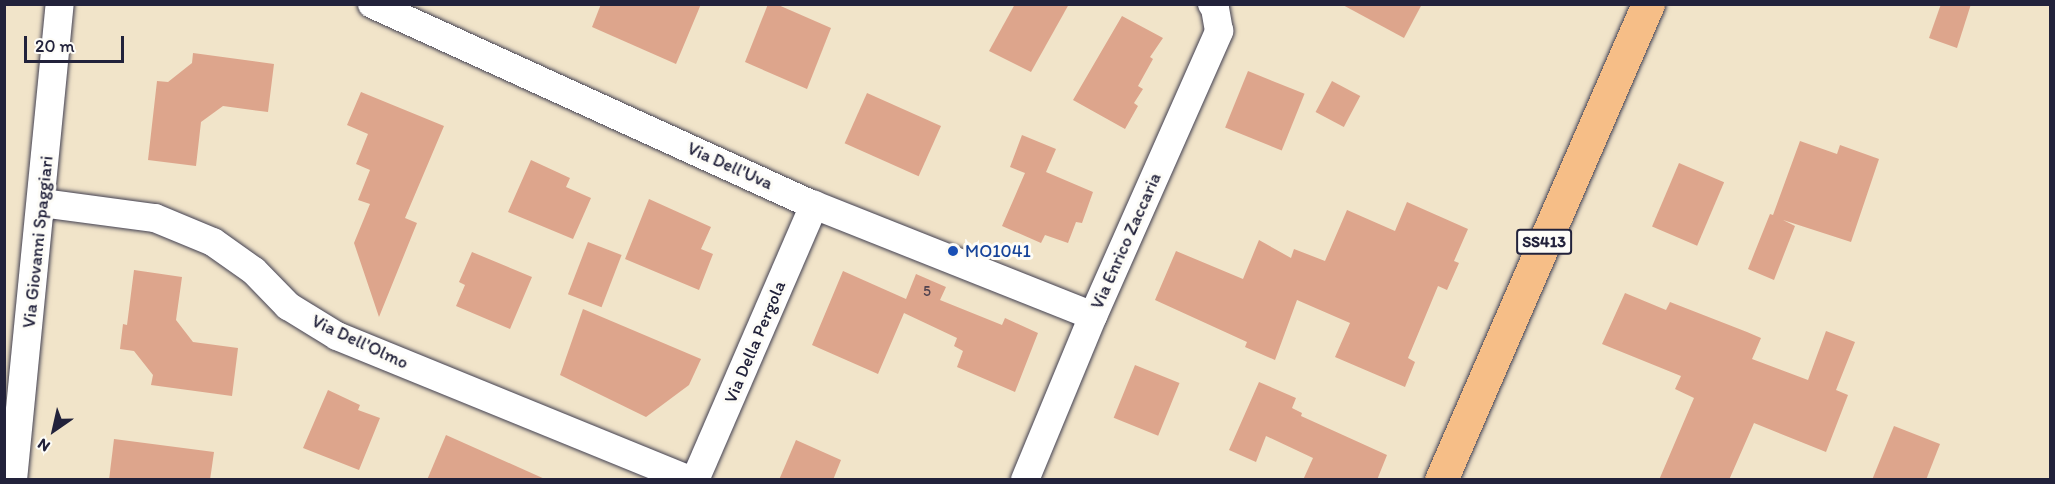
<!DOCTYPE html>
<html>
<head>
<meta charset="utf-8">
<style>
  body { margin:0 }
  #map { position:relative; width:2055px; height:484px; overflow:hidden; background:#f1e4c9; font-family:Itim,sans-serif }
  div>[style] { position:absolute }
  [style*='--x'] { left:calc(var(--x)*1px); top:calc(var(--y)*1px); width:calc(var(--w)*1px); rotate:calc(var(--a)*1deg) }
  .building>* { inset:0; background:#dda58c; transform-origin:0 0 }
  .roads { filter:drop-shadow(0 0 2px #413f50) drop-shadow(0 0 2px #413f50) }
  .minor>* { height:28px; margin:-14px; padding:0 14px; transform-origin:14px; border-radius:14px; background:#fff }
  .primary>* { height:33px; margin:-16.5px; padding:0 16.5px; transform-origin:16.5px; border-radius:16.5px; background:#f6be87 }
  .dots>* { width:16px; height:16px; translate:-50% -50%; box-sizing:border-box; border:3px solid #fdfcf7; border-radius:50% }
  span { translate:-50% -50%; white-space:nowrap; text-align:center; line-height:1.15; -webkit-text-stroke:6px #fdfcf7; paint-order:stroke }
  .number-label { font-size:15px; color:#51434f }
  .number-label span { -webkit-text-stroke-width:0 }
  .shield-label span { padding:2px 4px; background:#fdfcf7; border:2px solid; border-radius:4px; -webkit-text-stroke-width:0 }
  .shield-label { font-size:16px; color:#22223b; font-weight:700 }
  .street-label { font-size:18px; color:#22223b }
  .transit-label { font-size:18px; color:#164399 }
  .left { translate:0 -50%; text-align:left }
  .frame { position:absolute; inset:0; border:6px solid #22223b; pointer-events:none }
  .north { position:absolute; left:24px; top:400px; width:60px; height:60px; -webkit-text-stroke:4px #fdfcf7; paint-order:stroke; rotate:214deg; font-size:16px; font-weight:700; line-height:24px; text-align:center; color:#22223b }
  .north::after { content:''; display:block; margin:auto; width:21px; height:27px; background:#22223b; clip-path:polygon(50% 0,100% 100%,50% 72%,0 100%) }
  .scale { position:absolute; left:24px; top:36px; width:100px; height:27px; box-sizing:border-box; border:3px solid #22223b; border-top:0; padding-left:8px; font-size:18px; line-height:21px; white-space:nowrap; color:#22223b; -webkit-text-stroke:4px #fdfcf7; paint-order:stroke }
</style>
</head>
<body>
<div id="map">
  <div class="building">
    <i style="clip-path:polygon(601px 4px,701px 4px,676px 64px,592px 27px)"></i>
    <i style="clip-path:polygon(768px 4px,776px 4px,831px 28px,807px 89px,745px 62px)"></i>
    <i style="clip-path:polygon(1015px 4px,1069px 4px,1031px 72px,989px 51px)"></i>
    <i style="clip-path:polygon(1341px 4px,1422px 4px,1404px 38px)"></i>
    <i style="clip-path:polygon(1941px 4px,1971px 4px,1957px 48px,1929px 38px)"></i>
    <i style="clip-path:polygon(1122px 16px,1163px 38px,1150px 57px,1153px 59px,1138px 86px,1143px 89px,1134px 103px,1138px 106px,1125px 129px,1073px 100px)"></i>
    <i style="clip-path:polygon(193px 53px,274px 64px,268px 112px,223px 106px,201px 122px,196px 166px,148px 160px,157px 81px,168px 82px,192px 63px)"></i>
    <i style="left:1248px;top:71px;width:61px;height:61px;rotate:22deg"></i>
    <i style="left:1332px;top:81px;width:32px;height:35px;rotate:28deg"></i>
    <i style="clip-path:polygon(361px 92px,444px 126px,405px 218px,417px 223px,379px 317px,354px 243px,370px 204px,358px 200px,370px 170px,356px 164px,368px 134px,347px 125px)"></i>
    <i style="left:867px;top:93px;width:81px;height:55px;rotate:24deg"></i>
    <i style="clip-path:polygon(1022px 135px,1056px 149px,1046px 172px,1093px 192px,1082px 223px,1076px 222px,1068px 243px,1045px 235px,1041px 243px,1002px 226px,1025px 173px,1010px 167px)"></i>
    <i style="clip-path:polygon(1800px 141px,1837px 154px,1840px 145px,1879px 159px,1851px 242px,1783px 220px,1795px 226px,1774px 280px,1748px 269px,1770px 214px,1773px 215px)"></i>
    <i style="clip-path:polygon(531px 160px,570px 178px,566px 187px,591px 198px,573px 239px,508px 212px)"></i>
    <i style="left:1679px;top:163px;width:49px;height:69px;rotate:23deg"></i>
    <i style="clip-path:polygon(649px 199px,711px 227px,701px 249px,713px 254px,699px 290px,625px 259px)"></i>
    <i style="clip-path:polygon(1407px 202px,1468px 229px,1454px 261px,1459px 263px,1447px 290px,1438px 286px,1408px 358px,1415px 362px,1405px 387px,1335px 357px,1350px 323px,1297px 300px,1275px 360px,1245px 347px,1247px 342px,1155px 300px,1176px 251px,1243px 279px,1259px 240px,1291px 258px,1294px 249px,1325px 261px,1347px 210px,1395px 231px)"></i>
    <i style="left:588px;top:242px;width:36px;height:56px;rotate:21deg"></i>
    <i style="clip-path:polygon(472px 252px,532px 277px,510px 329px,456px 306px,465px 285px,459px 282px)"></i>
    <i style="clip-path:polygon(134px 270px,182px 277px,176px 320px,193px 342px,238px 348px,232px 396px,151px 385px,153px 375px,134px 351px,120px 349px,123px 324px,127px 325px)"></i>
    <i style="clip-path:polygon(843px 271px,906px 299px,916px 274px,946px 287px,940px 300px,1002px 325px,1005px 318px,1038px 333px,1015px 392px,957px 367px,963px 351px,954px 346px,957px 338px,904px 313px,878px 374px,812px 345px)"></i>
    <i style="clip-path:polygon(1625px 293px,1666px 310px,1670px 302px,1747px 332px,1761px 338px,1752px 359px,1808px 380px,1826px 331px,1855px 342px,1836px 390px,1848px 395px,1826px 452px,1754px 423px,1729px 480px,1659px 480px,1694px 398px,1675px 389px,1681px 376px,1602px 344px)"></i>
    <i style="clip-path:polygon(583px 309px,701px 359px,689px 385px,646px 417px,560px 375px)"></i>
    <i style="left:1135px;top:365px;width:48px;height:57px;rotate:22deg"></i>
    <i style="clip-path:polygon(1259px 382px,1296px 398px,1292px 408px,1302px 413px,1301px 416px,1387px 455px,1377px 480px,1303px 480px,1313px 458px,1266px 436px,1256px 462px,1229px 450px)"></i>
    <i style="clip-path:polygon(328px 390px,360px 405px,358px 410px,380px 418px,359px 470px,303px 448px)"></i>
    <i style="clip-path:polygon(1894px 426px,1940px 444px,1926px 480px,1872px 480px)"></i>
    <i style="clip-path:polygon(446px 435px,547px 480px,427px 480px)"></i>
    <i style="clip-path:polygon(114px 439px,214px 452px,210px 480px,109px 480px)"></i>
    <i style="clip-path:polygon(796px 440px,841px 460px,833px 480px,779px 480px)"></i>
  </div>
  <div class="roads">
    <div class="minor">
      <i style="--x:372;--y:4;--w:486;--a:24.5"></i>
      <i style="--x:814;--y:205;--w:300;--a:21.7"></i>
      <i style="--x:42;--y:203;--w:114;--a:7.6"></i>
      <i style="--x:155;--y:218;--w:63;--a:22.5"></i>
      <i style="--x:213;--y:242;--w:50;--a:35.3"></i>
      <i style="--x:254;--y:271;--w:49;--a:45.8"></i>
      <i style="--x:288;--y:306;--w:57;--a:31.5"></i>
      <i style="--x:337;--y:336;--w:380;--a:22.2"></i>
      <i style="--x:13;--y:480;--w:478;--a:-84.4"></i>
      <i style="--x:695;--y:480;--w:300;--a:-66.6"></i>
      <i style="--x:1025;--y:480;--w:178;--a:-67.5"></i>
      <i style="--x:1093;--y:316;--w:312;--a:-66.1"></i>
      <i style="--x:1219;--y:31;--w:23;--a:-100"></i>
      <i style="--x:1215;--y:8;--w:5;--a:-127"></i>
    </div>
    <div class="primary">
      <i style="--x:1441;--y:480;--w:519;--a:-66.5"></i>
    </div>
  </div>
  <div class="dots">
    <i style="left:953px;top:251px;background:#1a4fb4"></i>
  </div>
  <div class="number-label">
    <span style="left:927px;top:292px">5</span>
  </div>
  <div class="shield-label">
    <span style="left:1544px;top:242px">SS413</span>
  </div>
  <div class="street-label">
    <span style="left:730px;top:166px;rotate:24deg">Via Dell'Uva</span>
    <span style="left:1126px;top:241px;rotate:-66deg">Via Enrico Zaccaria</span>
    <span style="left:38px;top:242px;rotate:-84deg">Via Giovanni Spaggiari</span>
    <span style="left:360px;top:342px;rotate:25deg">Via Dell'Olmo</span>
    <span style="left:755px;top:342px;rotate:-67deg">Via Della Pergola</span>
  </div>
  <div class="transit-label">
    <span class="left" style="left:965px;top:251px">MO1041</span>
  </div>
  <div class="frame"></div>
  <div class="north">N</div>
  <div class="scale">20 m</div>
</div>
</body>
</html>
